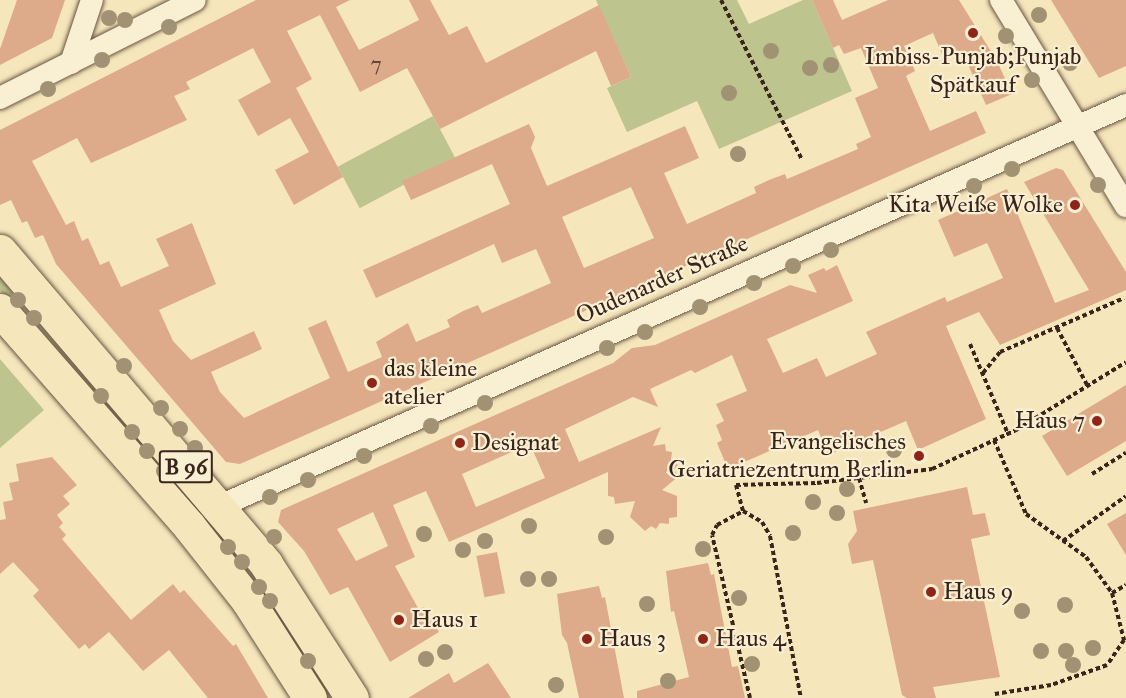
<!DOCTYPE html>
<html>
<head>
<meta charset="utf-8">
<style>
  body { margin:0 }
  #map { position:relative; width:1126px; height:698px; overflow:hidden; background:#f6e6bb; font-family:"IM FELL Great Primer",serif }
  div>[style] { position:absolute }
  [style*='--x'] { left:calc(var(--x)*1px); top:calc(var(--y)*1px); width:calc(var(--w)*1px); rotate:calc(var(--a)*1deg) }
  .green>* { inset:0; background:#bec48e; transform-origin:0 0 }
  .building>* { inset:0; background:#deab8a; transform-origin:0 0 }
  .path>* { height:4px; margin-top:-2px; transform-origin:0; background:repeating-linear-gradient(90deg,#3a251c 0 4.5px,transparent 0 7.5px) }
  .roads { filter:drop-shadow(0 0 2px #695544) drop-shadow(0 0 2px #695544) }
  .minor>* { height:22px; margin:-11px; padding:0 11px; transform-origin:11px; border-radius:11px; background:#f9efd3 }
  .primary>* { height:33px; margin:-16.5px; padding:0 16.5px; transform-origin:16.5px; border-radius:16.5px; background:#f6e6bb }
  .trees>* { width:16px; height:16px; margin:-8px; border-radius:50%; background:#a19273 }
  .dots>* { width:16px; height:16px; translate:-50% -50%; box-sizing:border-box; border:3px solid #f9efd3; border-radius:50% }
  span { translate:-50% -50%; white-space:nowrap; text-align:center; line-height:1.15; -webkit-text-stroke:4.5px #f9efd3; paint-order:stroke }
  .number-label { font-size:21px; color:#634638 }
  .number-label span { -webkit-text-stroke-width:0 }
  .shield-label span { padding:2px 4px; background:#f9efd3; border:2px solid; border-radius:4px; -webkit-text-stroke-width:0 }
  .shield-label { font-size:22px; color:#3a251c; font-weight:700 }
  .poi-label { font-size:24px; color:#3a251c }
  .right { translate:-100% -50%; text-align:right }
  .left { translate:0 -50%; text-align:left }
  .street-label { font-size:24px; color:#3a251c }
</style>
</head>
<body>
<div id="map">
  <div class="green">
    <i style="clip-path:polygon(596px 0,737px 0,749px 24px,803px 0,812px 0,852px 91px,719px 149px,697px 101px,627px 132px,607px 88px,631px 77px)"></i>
    <i style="left:433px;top:116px;width:47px;height:108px;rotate:62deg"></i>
    <i style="clip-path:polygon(0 271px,173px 475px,170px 480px,161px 476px,0 290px)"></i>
    <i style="clip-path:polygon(0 359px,44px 410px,0 448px)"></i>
    <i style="clip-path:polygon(217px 530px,228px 535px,339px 698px,325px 698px,220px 543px)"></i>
  </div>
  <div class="building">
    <i style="clip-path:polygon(17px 0,65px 0,52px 38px,0 65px,0 49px)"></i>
    <i style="clip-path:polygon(evenodd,256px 0,350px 0,336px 7px,359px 50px,419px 20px,409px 0,430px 0,449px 35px,467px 26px,486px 63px,599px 5px,631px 77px,611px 86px,596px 51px,440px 129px,407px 68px,360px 92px,320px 15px,287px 31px,312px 79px,296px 88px,343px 177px,294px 205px,275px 170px,309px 152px,290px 118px,258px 136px,238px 100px,271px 82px,253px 48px,186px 82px,190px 89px,174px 96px,187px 120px,91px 163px,77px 138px,32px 161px,66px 225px,74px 221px,82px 241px,88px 238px,100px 265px,109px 261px,121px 287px,169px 266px,156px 239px,192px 223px,216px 284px,159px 310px,173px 341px,191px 360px,254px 331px,262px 349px,211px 372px,220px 392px,244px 418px,330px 378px,308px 328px,326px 320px,348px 372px,382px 357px,376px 342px,408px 323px,416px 342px,450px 327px,447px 320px,463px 311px,478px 305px,482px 313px,551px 283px,536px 249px,502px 263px,494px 244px,376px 298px,363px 270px,510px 204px,492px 164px,411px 200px,402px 181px,529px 124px,535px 137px,531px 148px,547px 186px,685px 126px,699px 158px,664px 173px,687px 224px,756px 193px,754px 187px,769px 180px,785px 174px,787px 179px,858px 149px,856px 144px,871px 137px,855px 98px,878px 88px,861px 48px,844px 54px,839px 45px,833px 48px,812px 0,833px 0,842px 20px,888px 0,959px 0,997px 61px,1012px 94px,986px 105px,962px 51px,944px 59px,933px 33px,904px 46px,915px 71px,906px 76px,930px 131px,976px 111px,986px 133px,240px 464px,226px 462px,197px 428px,56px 264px,43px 235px,35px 238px,27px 221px,22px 223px,11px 200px,0 205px,0 130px,256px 0,631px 187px,654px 238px,584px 268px,562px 217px,631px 187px)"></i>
    <i style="clip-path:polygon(1051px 0,1126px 0,1126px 66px,1099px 78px)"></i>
    <i style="clip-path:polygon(evenodd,1056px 168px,1063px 170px,1126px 272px,1126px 290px,1000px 345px,979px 312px,946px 326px,986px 419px,918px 450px,906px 421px,828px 455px,818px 430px,728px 469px,717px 443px,722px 440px,716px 425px,724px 421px,716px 404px,747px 391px,732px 355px,695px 373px,691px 370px,650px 389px,658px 407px,633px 397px,565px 429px,579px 462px,661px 427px,653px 446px,665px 444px,666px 451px,672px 452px,671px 460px,678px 465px,674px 470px,679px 476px,662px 490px,677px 496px,677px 517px,669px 518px,669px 524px,660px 523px,656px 529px,651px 526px,645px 531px,630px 517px,635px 501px,615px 504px,614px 497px,608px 496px,608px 472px,449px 542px,426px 491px,393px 505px,415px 557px,395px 566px,419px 610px,424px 607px,439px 632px,390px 662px,348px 587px,330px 595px,304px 551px,278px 522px,281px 510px,613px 363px,632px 348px,655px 345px,790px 285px,817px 293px,808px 275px,824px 268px,826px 271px,837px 265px,853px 301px,767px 339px,783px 373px,817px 358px,826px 377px,877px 354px,866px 332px,945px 297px,947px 302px,1003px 278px,987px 243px,954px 257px,938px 220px,1007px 189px,1055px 303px,1089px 290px,1024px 182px,1056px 168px,530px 444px,545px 478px,476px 507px,462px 474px,530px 444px,1056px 168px,373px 512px,388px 546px,356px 561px,337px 529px,373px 512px)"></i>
    <i style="clip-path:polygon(1126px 385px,1126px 441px,1067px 476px,1042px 436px)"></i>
    <i style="clip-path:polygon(52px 457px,77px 485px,63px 496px,70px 504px,57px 515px,63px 523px,59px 527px,66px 535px,62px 539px,131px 620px,173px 584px,180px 593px,184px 590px,233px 646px,236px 644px,268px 698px,208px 698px,169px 650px,143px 671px,109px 632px,89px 649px,85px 644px,79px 649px,33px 596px,39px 590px,13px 562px,0 574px,0 520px,6px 519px,3px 502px,13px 500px,9px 483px,19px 481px,16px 464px)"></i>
    <i style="clip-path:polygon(967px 487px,973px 515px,985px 513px,990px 535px,971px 539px,1000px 677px,933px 687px,936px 698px,907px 698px,902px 695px,873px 560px,852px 564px,848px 544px,857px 531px,853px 511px)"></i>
    <i style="clip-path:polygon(1126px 513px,1126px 555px,1107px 524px)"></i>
    <i style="left:497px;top:552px;width:42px;height:21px;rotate:79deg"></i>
    <i style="clip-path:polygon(708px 563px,711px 575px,714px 574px,732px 667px,738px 666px,745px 698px,637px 698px,637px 691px,689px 677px,674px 611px,671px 612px,666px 571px)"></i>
    <i style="clip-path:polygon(599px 586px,602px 598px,605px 597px,624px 698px,579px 698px,567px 643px,562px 635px,557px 594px)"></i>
    <i style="clip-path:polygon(488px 663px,511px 698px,408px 698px,449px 673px,454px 683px)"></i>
  </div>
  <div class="path">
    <i style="--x:721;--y:0;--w:179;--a:63.1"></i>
    <i style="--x:1057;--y:328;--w:64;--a:62.2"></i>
    <i style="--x:970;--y:344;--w:98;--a:67.1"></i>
    <i style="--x:983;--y:373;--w:27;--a:-51"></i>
    <i style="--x:1000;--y:352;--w:135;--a:-23.5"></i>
    <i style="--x:994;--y:440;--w:81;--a:66.6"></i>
    <i style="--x:1026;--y:514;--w:74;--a:35.6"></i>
    <i style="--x:1086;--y:557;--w:44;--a:54.2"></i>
    <i style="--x:1112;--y:593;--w:49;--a:75.7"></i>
    <i style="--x:1124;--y:640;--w:30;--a:124"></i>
    <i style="--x:1107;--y:665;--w:59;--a:160.3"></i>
    <i style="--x:1051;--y:685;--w:57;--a:170.9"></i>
    <i style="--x:1092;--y:474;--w:40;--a:-32"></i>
    <i style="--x:859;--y:478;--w:26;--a:74"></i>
    <i style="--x:743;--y:511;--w:27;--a:-105"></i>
    <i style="--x:736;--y:485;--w:81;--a:-1.4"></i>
    <i style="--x:817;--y:483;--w:116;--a:-6.9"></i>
    <i style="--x:932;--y:469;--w:93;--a:-24.9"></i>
    <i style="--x:1016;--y:430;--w:129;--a:-31.7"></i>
    <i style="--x:1063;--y:541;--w:77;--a:-35.5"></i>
    <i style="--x:1112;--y:593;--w:16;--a:-30"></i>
    <i style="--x:750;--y:698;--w:167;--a:-103.1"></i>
    <i style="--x:712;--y:535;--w:11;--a:-63"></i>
    <i style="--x:717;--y:525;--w:30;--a:-28"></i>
    <i style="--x:743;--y:511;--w:22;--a:30"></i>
    <i style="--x:762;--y:522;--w:16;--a:60"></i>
    <i style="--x:770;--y:536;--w:165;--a:79.2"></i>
  </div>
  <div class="roads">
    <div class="minor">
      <i style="--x:1001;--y:0;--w:241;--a:58.8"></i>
      <i style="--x:71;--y:63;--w:66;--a:-71.6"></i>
      <i style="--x:0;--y:98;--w:218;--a:-26.7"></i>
      <i style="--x:220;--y:506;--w:991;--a:-23.87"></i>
    </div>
    <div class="primary">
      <i style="--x:0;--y:251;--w:411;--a:49.6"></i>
      <i style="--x:266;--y:564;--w:159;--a:57.3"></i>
      <i style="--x:0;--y:310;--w:287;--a:48.8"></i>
      <i style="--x:189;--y:526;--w:95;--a:51.8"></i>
      <i style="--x:248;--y:601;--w:115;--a:57.4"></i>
    </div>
  </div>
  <div class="trees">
    <i style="left:1039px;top:15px"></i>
    <i style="left:109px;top:18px"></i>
    <i style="left:125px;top:20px"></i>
    <i style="left:169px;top:27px"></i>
    <i style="left:1006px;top:36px"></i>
    <i style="left:771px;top:51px"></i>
    <i style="left:102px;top:60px"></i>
    <i style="left:1070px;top:63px"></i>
    <i style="left:831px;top:65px"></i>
    <i style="left:810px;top:68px"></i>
    <i style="left:1032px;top:80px"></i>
    <i style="left:48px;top:89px"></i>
    <i style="left:729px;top:93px"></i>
    <i style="left:738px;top:154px"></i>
    <i style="left:1012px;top:169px"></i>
    <i style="left:1098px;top:185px"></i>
    <i style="left:974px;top:186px"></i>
    <i style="left:831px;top:250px"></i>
    <i style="left:793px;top:266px"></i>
    <i style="left:754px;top:283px"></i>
    <i style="left:18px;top:300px"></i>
    <i style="left:700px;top:307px"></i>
    <i style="left:34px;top:318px"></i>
    <i style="left:645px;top:332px"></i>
    <i style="left:607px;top:348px"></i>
    <i style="left:124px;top:366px"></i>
    <i style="left:101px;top:396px"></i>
    <i style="left:485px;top:403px"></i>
    <i style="left:161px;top:408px"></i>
    <i style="left:431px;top:426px"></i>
    <i style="left:180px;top:429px"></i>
    <i style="left:132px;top:432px"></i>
    <i style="left:195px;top:448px"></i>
    <i style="left:894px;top:450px"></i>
    <i style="left:147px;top:451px"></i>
    <i style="left:364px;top:456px"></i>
    <i style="left:164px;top:471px"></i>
    <i style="left:308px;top:480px"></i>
    <i style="left:847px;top:489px"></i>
    <i style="left:270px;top:497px"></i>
    <i style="left:813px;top:502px"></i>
    <i style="left:837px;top:513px"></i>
    <i style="left:529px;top:526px"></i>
    <i style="left:793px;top:533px"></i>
    <i style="left:424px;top:534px"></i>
    <i style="left:274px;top:537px"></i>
    <i style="left:606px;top:537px"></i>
    <i style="left:485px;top:541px"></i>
    <i style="left:228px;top:547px"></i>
    <i style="left:703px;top:549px"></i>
    <i style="left:463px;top:550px"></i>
    <i style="left:242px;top:562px"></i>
    <i style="left:528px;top:579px"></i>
    <i style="left:549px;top:579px"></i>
    <i style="left:259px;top:587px"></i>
    <i style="left:739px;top:598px"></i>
    <i style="left:270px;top:601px"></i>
    <i style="left:647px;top:604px"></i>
    <i style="left:1065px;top:605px"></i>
    <i style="left:1022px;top:611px"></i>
    <i style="left:1093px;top:648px"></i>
    <i style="left:1041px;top:651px"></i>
    <i style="left:1066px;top:651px"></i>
    <i style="left:445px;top:652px"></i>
    <i style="left:426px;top:659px"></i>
    <i style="left:308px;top:661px"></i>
    <i style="left:752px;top:664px"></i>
    <i style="left:1073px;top:665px"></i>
    <i style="left:668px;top:681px"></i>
    <i style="left:556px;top:685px"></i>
  </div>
  <div class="dots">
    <i style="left:973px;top:33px;background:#8f2418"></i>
    <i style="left:1075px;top:205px;background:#8f2418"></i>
    <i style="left:372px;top:383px;background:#8f2418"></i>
    <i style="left:1097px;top:421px;background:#8f2418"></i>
    <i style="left:460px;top:443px;background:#8f2418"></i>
    <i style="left:919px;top:456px;background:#8f2418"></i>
    <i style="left:931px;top:592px;background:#8f2418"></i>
    <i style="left:399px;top:620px;background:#8f2418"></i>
    <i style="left:587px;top:639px;background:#8f2418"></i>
    <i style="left:703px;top:639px;background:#8f2418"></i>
  </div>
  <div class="number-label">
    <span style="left:376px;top:64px">7</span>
  </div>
  <div class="shield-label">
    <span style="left:186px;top:467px">B 96</span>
  </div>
  <div class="poi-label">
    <span style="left:973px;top:71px">Imbiss-Punjab;Punjab<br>Spätkauf</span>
    <span class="right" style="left:1063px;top:205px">Kita Weiße Wolke</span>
    <span class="left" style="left:384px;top:383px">das kleine<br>atelier</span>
    <span class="right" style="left:1085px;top:421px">Haus 7</span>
    <span class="right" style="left:906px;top:456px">Evangelisches<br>Geriatriezentrum Berlin</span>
    <span class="left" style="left:472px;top:443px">Designat</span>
    <span class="left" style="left:943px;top:592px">Haus 9</span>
    <span class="left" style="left:411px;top:620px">Haus 1</span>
    <span class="left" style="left:599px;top:639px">Haus 3</span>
    <span class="left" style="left:715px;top:639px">Haus 4</span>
  </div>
  <div class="street-label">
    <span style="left:662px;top:280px;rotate:-24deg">Oudenarder Straße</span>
  </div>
</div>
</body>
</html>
